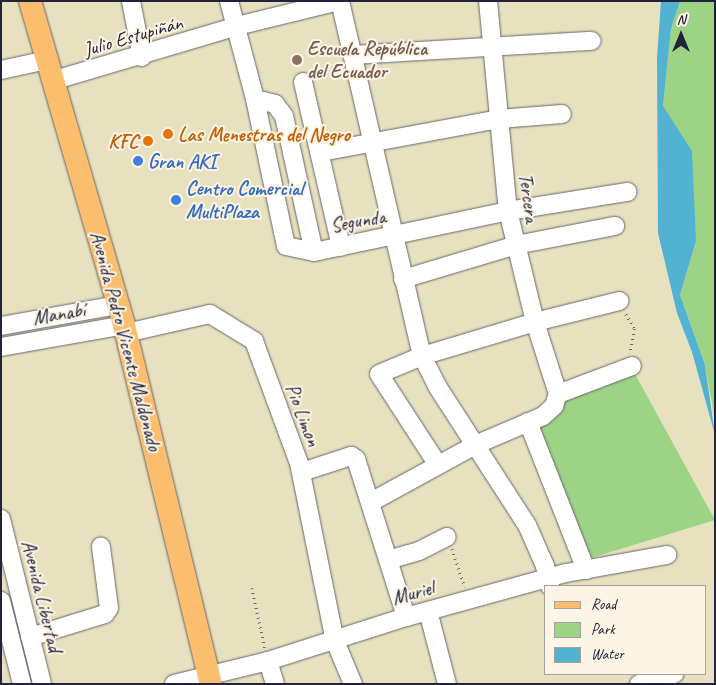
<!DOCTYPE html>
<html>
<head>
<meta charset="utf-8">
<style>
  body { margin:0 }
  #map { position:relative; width:716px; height:685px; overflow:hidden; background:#e8e1bf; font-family:Caveat,sans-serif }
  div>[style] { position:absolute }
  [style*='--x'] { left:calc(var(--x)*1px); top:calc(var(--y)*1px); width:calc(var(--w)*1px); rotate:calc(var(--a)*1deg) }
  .green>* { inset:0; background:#9dd384 }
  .water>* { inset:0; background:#52b2d1 }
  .path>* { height:2.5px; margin-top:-1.25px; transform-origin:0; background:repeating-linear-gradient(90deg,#676569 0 1px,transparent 0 5px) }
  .roads { filter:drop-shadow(0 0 1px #676569) drop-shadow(0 0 1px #676569) }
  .minor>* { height:18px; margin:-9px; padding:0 9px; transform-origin:9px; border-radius:9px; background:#fff }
  .major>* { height:22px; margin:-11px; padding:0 11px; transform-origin:11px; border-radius:11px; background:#fbbd6e }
  .dots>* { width:14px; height:14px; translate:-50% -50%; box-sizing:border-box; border:2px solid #fcf5e5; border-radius:50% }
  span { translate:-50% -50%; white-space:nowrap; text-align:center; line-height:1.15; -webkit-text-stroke:4px #fcf5e5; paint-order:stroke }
  .street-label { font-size:20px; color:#22223b }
  .education-label { font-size:20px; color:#785e54; font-weight:700 }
  .left { translate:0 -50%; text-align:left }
  .food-label { font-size:20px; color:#c56008; font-weight:700 }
  .right { translate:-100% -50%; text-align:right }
  .shop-label { font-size:20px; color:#366cbe; font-weight:700 }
  .frame { position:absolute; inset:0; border:2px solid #22223b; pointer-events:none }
  .legend { position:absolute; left:544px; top:585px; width:162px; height:90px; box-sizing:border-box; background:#fcf5e5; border:1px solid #a5a1a1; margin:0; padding:6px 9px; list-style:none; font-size:15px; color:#22223b }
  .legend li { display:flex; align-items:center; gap:10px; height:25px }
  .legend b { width:25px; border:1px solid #a5a1a1 }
  .north { position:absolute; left:656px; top:10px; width:50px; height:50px; -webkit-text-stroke:4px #fcf5e5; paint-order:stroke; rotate:0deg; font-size:14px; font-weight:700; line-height:20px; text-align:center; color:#22223b }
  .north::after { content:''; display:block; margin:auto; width:18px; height:22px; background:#22223b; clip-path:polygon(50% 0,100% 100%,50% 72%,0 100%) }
</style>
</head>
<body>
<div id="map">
  <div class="green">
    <i style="clip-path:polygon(680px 1px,715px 1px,715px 420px,705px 365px,680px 295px,696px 241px,663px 107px,671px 29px)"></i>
    <i style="clip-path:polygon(635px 374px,715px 520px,591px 558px,536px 424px,565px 399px)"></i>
  </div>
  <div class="water">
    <i style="clip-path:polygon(661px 1px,680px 1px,671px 29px,663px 106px,692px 151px,696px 241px,680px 295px,705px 365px,715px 435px,692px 352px,677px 313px,658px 233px,657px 58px)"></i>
  </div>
  <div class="path">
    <i style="--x:626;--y:314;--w:17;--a:59"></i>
    <i style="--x:635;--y:329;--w:25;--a:102"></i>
    <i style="--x:452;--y:549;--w:40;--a:71.1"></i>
    <i style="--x:252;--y:588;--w:61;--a:77.8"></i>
  </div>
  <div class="roads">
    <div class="minor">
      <i style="--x:131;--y:1;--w:57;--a:78.9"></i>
      <i style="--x:229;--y:1;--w:101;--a:75.1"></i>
      <i style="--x:255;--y:99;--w:150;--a:78.1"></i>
      <i style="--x:286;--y:246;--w:29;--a:12"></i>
      <i style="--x:314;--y:252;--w:198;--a:-11.9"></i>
      <i style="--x:508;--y:211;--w:121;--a:-9.1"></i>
      <i style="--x:340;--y:1;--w:364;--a:77"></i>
      <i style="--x:422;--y:356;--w:34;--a:63"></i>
      <i style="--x:437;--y:386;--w:166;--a:57.1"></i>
      <i style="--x:527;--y:525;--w:45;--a:66.3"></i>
      <i style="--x:545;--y:566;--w:21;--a:76"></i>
      <i style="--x:488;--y:1;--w:211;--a:84.6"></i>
      <i style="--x:508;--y:211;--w:114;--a:76.3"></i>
      <i style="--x:535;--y:322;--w:76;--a:72.3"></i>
      <i style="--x:353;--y:55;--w:239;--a:-3.4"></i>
      <i style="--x:1;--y:70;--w:47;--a:-12.3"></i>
      <i style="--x:55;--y:80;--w:190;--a:-16.5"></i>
      <i style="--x:237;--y:26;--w:105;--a:-13.8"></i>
      <i style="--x:303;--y:82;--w:169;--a:77"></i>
      <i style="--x:255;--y:99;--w:21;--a:14"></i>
      <i style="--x:275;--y:104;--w:15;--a:53"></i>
      <i style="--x:284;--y:116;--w:139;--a:77.6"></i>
      <i style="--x:321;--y:152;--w:181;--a:-10.5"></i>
      <i style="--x:499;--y:119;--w:63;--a:-4.5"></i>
      <i style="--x:403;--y:279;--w:118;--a:-16.7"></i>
      <i style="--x:516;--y:245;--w:101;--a:-10.9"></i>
      <i style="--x:1;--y:326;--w:119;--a:-10.2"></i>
      <i style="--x:126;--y:333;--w:86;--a:-12.7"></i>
      <i style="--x:210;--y:314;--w:52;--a:31.5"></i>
      <i style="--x:254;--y:341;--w:130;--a:69.8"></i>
      <i style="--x:299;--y:463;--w:182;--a:78.6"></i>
      <i style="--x:335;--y:641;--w:47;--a:67.3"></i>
      <i style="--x:1;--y:347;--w:125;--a:-10.1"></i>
      <i style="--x:528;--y:422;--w:159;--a:68.6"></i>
      <i style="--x:438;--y:465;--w:108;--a:-123"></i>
      <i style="--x:379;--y:374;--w:47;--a:-22.7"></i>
      <i style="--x:422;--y:356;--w:118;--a:-16.7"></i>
      <i style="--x:535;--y:322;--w:87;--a:-14"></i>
      <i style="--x:302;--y:472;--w:52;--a:-18.1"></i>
      <i style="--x:351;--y:456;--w:6;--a:31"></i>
      <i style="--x:356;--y:459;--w:166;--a:72.4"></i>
      <i style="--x:371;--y:502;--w:119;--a:-28.7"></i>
      <i style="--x:475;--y:445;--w:74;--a:-23.1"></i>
      <i style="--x:543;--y:416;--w:15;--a:-42"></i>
      <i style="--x:554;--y:406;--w:13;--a:-72"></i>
      <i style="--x:558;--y:394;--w:79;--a:-20.7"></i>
      <i style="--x:1;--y:519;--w:170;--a:76"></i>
      <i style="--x:388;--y:560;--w:32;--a:-16"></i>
      <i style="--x:419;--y:551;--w:31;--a:-27"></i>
      <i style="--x:1;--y:601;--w:86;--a:75.8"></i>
      <i style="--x:428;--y:611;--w:75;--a:75.4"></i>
      <i style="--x:30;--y:637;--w:78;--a:-17"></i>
      <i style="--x:105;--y:614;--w:7;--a:-56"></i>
      <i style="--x:109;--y:608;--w:62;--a:-97.5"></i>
      <i style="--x:268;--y:661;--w:24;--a:73"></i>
      <i style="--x:174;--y:684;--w:97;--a:-13.7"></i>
      <i style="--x:268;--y:661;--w:145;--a:-17.7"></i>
      <i style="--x:406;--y:617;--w:166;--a:-15.4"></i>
      <i style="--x:566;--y:573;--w:103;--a:-10.1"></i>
      <i style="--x:639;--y:684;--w:37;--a:-16"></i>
    </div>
    <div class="major">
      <i style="--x:30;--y:1;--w:337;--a:73.8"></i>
      <i style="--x:124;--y:325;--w:369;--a:76.4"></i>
    </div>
  </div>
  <div class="dots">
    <i style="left:297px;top:60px;background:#8d6e63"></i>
    <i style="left:168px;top:134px;background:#e8710a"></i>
    <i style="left:148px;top:141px;background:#e8710a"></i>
    <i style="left:138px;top:161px;background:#3f7fe0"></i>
    <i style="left:176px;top:200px;background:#3f7fe0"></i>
  </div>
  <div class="street-label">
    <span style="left:133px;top:36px;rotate:-16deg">Julio Estupiñán</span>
    <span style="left:529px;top:198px;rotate:82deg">Tercera</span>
    <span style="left:358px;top:221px;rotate:-11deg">Segunda</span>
    <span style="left:59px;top:314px;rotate:-10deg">Manabí</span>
    <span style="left:126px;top:341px;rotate:75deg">Avenida Pedro Vicente Maldonado</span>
    <span style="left:303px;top:415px;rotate:69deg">Pio Limon</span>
    <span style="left:413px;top:593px;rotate:-16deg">Muriel</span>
    <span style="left:42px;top:596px;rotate:76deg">Avenida Libertad</span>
  </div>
  <div class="education-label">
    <span class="left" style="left:307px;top:60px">Escuela República<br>del Ecuador</span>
  </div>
  <div class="food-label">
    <span class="left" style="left:178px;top:134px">Las Menestras del Negro</span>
    <span class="right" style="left:138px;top:141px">KFC</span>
  </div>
  <div class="shop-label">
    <span class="left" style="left:148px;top:161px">Gran AKI</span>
    <span class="left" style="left:186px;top:200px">Centro Comercial<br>MultiPlaza</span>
  </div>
  <div class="frame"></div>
  <ul class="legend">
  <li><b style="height:6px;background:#fbbd6e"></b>Road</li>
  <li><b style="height:14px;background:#9dd384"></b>Park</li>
  <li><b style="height:14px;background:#52b2d1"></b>Water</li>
  </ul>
  <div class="north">N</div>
</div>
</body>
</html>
